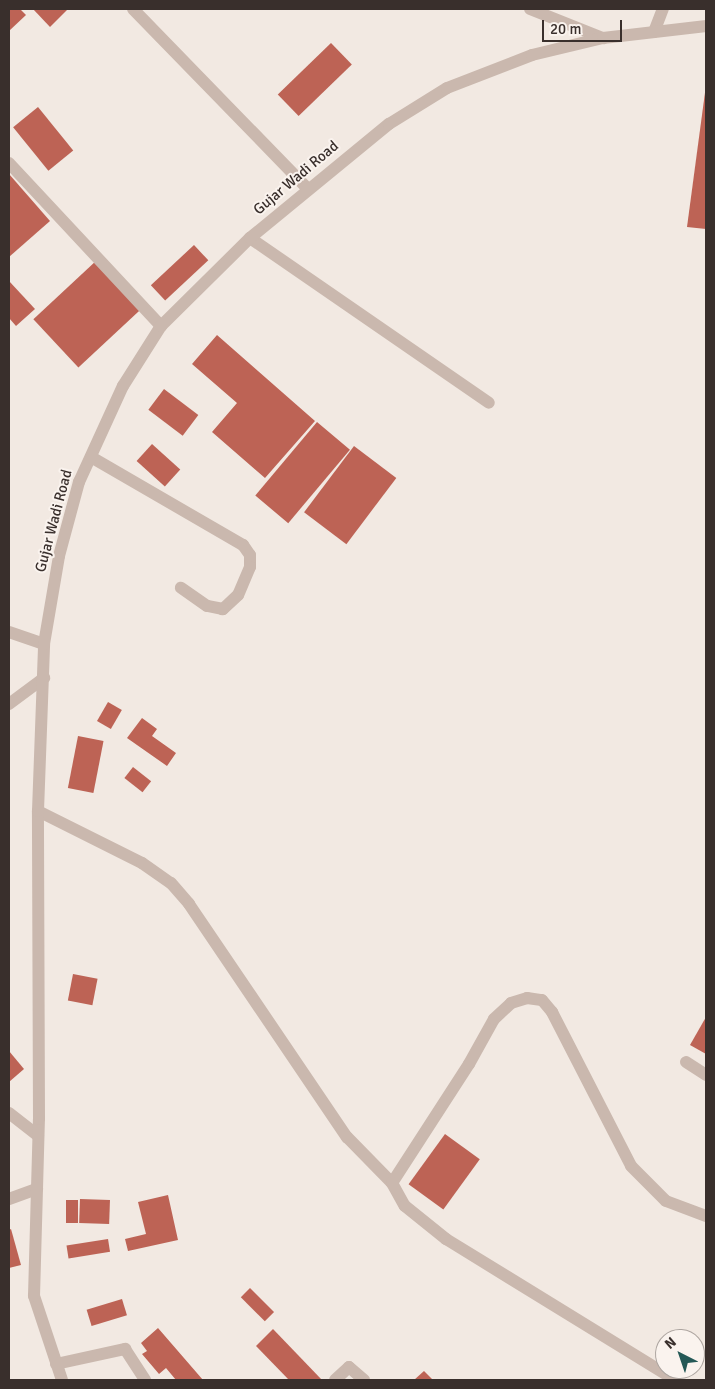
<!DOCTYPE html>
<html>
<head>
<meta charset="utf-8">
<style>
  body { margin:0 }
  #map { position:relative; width:715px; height:1389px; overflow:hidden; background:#f2e9e2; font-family:Signika,sans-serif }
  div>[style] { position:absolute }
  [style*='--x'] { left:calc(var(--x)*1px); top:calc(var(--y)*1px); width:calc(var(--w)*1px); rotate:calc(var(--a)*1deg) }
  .building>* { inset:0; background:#bd6355; transform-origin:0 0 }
  .service>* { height:12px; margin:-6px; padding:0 6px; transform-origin:6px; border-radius:6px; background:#cab8ae }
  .minor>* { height:12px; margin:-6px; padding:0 6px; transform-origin:6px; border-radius:6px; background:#cab8ae }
  .tertiary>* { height:12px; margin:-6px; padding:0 6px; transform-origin:6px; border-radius:6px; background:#cab8ae }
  span { translate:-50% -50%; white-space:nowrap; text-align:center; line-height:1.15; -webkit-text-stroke:4px #faf3ee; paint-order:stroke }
  .street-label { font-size:15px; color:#392f2c }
  .frame { position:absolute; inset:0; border:10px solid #392f2c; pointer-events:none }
  .north { position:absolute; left:655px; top:1329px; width:50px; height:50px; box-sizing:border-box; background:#faf3ee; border:1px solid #ada5a0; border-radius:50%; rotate:319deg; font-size:14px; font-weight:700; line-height:20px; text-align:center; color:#392f2c }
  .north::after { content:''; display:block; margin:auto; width:18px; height:22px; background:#245856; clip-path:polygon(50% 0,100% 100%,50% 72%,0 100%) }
  .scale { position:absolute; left:542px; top:20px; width:80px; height:22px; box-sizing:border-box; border:2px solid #392f2c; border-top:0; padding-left:6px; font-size:15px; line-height:18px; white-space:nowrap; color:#392f2c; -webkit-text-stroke:4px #faf3ee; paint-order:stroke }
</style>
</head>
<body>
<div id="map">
  <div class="building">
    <i style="clip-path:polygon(9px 9px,20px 9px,26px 15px,9px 31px)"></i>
    <i style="clip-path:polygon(33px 9px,68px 9px,50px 27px)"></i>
    <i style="left:331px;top:43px;width:30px;height:74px;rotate:46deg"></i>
    <i style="clip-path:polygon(706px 85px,706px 229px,687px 227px)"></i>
    <i style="left:38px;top:107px;width:56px;height:32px;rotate:51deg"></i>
    <i style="clip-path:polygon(9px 174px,50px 221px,9px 257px)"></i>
    <i style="left:194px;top:245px;width:21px;height:59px;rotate:47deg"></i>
    <i style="left:97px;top:260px;width:66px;height:87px;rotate:47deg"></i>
    <i style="clip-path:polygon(9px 281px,35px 309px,16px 326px,9px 318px)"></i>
    <i style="clip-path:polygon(217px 335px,315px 421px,265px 478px,212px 432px,237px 403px,192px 364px)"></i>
    <i style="left:164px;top:389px;width:43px;height:26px;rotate:37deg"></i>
    <i style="left:317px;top:422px;width:43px;height:96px;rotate:40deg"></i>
    <i style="left:152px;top:444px;width:38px;height:23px;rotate:42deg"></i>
    <i style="left:354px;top:446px;width:53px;height:83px;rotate:37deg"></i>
    <i style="left:108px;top:702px;width:16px;height:22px;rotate:30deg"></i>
    <i style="clip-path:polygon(142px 718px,157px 729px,152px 736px,176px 753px,167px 766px,127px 738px)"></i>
    <i style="left:78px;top:736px;width:26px;height:53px;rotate:11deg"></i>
    <i style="left:133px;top:767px;width:23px;height:14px;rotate:38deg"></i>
    <i style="left:73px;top:974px;width:25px;height:27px;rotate:11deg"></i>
    <i style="clip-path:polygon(706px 1017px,706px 1054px,690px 1045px)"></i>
    <i style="clip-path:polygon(9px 1051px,24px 1069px,9px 1082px)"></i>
    <i style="left:445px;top:1134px;width:43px;height:62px;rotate:36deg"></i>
    <i style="clip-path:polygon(168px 1195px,178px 1240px,128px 1251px,125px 1239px,146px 1234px,138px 1202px)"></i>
    <i style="left:80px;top:1199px;width:30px;height:24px;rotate:2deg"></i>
    <i style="left:66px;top:1200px;width:12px;height:23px"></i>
    <i style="clip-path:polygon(11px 1229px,21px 1265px,9px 1268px,9px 1230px)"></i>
    <i style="left:108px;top:1239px;width:13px;height:42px;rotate:81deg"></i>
    <i style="left:250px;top:1288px;width:34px;height:13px;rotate:45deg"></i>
    <i style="left:122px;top:1299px;width:17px;height:37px;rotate:73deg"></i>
    <i style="clip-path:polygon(158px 1328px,203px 1380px,176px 1380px,166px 1368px,159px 1374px,142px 1354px,147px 1351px,141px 1343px)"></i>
    <i style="clip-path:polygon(273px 1329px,322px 1380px,289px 1380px,256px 1346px)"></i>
    <i style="clip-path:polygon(424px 1371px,433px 1380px,414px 1380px)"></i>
  </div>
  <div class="service">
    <i style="--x:654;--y:32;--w:25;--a:-69"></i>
    <i style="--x:250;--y:238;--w:290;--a:34.6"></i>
    <i style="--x:91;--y:457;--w:176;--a:30.1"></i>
    <i style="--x:243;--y:545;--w:12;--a:55"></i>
    <i style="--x:250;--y:555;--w:12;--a:90"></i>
    <i style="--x:250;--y:567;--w:30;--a:113"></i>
    <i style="--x:238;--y:595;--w:21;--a:137"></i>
    <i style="--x:223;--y:609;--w:16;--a:-169"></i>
    <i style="--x:207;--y:606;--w:32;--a:-145"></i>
    <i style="--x:56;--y:1364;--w:71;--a:-12.3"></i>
    <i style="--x:125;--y:1349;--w:37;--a:57"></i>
  </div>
  <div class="minor">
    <i style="--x:133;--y:9;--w:251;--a:45.8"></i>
    <i style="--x:530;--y:9;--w:79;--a:21.7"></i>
    <i style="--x:9;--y:163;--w:223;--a:47"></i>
    <i style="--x:9;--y:704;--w:44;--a:-36.6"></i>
    <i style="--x:38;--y:811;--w:116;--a:26.6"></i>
    <i style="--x:142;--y:863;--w:35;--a:35"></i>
    <i style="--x:171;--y:883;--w:28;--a:49"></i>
    <i style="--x:189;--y:904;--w:282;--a:55.9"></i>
    <i style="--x:347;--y:1137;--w:64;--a:45.6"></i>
    <i style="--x:392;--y:1183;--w:142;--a:-57.1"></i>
    <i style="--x:469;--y:1064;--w:51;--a:-60.9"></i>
    <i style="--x:494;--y:1019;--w:23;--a:-43"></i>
    <i style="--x:511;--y:1003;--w:17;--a:-17"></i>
    <i style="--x:527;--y:998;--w:15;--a:8"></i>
    <i style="--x:542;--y:1000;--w:16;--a:50"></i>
    <i style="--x:552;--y:1012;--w:173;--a:62.8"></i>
    <i style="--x:631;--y:1166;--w:49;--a:45"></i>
    <i style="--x:666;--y:1201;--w:43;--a:20.6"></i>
    <i style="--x:686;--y:1062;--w:24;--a:33"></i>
    <i style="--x:9;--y:1113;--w:37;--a:38"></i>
    <i style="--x:392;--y:1183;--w:26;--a:61"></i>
    <i style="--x:405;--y:1206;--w:53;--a:38.8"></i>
    <i style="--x:446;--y:1239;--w:269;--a:31.6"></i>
    <i style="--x:9;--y:1199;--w:30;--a:-20"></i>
    <i style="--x:335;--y:1380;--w:19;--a:-43"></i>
    <i style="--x:349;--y:1367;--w:20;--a:41"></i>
  </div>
  <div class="tertiary">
    <i style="--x:9;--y:632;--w:37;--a:19"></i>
    <i style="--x:62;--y:1380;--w:89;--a:-108.4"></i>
    <i style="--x:34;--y:1296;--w:177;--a:-88.4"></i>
    <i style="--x:39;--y:1119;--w:308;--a:-90.2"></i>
    <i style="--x:38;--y:811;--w:167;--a:-87.9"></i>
    <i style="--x:44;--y:644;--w:89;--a:-80.3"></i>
    <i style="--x:59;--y:556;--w:77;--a:-74.9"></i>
    <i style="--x:79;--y:482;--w:106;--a:-65.4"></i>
    <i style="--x:123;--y:386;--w:71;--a:-57.7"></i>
    <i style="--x:161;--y:326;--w:125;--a:-44.7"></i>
    <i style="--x:250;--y:238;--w:180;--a:-39.4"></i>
    <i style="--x:389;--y:124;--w:68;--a:-31.8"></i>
    <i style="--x:447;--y:88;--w:91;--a:-21.2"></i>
    <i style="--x:532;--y:55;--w:73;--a:-13.5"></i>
    <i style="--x:603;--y:38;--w:104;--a:-6.6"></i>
  </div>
  <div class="street-label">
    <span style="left:296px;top:178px;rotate:-40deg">Gujar Wadi Road</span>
    <span style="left:54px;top:521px;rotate:-75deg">Gujar Wadi Road</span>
  </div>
  <div class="frame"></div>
  <div class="north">N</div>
  <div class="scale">20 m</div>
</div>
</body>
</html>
